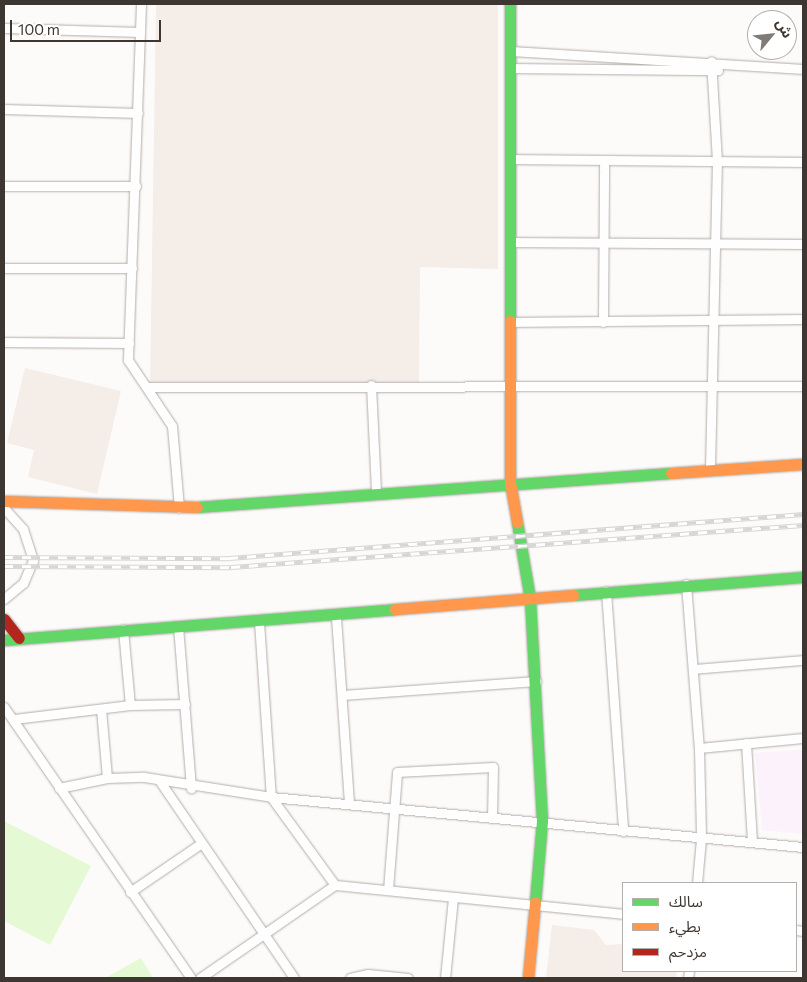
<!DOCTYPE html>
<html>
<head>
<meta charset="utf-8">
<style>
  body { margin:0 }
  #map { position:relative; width:807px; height:982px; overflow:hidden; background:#fdfbf9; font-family:Commissioner,"Noto Sans Arabic",sans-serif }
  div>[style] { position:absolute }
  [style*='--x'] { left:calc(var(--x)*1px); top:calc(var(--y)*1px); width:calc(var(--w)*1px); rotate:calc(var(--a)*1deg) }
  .built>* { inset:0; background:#f4ede8 }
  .medical>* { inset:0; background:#fcf2fb }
  .green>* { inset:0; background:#e5fad4 }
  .roads { filter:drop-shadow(0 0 1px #b1adaa) drop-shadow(0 0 1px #b1adaa) }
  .street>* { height:9px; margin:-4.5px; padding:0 4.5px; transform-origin:4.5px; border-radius:4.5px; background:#fffefe }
  .fast>* { height:11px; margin:-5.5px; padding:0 5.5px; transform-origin:5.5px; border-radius:5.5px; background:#63d668 }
  .slow>* { height:11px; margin:-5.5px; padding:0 5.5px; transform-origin:5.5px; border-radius:5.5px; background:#ff974d }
  .jam>* { height:11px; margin:-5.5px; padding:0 5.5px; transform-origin:5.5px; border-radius:5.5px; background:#b3261e }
  .rail>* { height:5px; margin-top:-2.5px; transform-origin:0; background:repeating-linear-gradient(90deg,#fff 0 9px,#d8d6d5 0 18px); box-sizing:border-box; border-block:1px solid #d8d6d5 }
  span { translate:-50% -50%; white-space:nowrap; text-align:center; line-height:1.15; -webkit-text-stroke:5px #fff; paint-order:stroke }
  .frame { position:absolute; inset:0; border:5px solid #3e3631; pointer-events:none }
  .legend { position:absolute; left:622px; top:882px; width:175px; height:90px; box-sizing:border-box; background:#fff; border:1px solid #b2afad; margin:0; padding:6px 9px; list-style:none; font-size:15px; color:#3e3631 }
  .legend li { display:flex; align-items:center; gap:10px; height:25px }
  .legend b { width:25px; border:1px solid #b2afad }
  .north { position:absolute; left:747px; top:10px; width:50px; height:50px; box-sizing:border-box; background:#fff; border:1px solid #b2afad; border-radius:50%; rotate:62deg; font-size:14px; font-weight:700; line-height:20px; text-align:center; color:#3e3631 }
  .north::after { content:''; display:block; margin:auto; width:18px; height:22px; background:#817b77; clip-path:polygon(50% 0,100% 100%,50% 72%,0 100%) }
  .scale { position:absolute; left:10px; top:20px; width:151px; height:22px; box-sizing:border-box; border:2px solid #3e3631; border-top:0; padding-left:6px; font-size:15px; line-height:18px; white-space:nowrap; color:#3e3631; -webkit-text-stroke:4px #fff; paint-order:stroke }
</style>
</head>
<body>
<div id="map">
  <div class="built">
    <i style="clip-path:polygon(156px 4px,498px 4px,498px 269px,420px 267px,419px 388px,150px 389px)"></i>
    <i style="clip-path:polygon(25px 368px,121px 391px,97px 494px,28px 477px,34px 450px,7px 443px)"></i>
    <i style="clip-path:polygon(552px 925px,594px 930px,606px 945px,623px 944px,623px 971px,677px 971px,676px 978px,546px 978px)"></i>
  </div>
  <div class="medical">
    <i style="clip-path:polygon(803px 749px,803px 834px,762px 830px,755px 753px)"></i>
  </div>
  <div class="green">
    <i style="clip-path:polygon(4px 821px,91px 866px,50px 945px,4px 921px)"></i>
    <i style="clip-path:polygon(141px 958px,153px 978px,105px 978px)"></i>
  </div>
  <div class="roads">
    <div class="street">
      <i style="--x:141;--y:4;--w:356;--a:92.1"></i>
      <i style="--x:128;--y:360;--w:79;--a:56.3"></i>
      <i style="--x:172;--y:426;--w:82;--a:85.1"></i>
      <i style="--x:4;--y:28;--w:136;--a:1.7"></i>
      <i style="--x:511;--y:51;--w:293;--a:3.5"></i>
      <i style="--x:510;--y:68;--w:208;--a:0.6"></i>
      <i style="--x:4;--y:109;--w:134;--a:1.7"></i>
      <i style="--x:510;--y:159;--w:293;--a:0.6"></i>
      <i style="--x:4;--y:186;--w:132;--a:0"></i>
      <i style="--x:510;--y:242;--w:293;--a:0.4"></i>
      <i style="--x:4;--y:268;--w:128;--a:0"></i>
      <i style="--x:510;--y:322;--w:293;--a:-0.6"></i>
      <i style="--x:603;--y:322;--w:162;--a:-89.6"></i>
      <i style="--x:4;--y:342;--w:125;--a:0.5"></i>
      <i style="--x:371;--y:385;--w:108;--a:87.3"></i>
      <i style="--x:148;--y:387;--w:655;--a:-0.09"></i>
      <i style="--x:710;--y:468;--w:307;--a:-88.7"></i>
      <i style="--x:717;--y:161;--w:100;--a:-93.4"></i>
      <i style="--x:4;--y:508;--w:28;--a:48"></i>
      <i style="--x:23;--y:529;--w:33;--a:72"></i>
      <i style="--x:33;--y:560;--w:25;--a:113"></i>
      <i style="--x:23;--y:583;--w:25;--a:140"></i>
      <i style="--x:686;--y:584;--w:165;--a:85.5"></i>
      <i style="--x:699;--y:748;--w:91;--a:88.7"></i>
      <i style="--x:701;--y:839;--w:44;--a:95.2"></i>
      <i style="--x:606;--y:591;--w:241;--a:85.9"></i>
      <i style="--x:336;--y:617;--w:186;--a:86"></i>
      <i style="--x:259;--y:622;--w:175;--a:86.1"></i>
      <i style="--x:271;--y:797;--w:109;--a:54"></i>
      <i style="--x:178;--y:626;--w:163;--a:85.4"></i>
      <i style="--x:693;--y:669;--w:110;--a:-4.7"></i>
      <i style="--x:342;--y:695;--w:195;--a:-4.1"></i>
      <i style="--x:130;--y:705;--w:55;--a:-1"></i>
      <i style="--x:4;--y:707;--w:329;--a:55.4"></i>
      <i style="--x:101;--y:709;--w:69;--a:85"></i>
      <i style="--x:14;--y:719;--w:117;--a:-6.9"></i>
      <i style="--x:130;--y:705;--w:76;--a:-95.3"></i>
      <i style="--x:746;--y:743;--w:99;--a:86.5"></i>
      <i style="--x:699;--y:748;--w:104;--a:-5.5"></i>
      <i style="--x:159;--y:780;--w:240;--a:55.7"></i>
      <i style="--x:59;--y:788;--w:49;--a:-11.8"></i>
      <i style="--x:107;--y:778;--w:37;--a:-2"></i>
      <i style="--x:144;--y:777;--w:129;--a:8.9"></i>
      <i style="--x:271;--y:797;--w:534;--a:5.37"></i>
      <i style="--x:388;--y:890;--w:118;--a:-85.6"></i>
      <i style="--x:397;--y:772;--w:96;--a:-3"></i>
      <i style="--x:493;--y:767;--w:50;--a:91.1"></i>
      <i style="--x:130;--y:892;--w:85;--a:-34.4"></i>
      <i style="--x:796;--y:930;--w:7;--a:8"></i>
      <i style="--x:200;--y:978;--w:164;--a:-34.6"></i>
      <i style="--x:335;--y:885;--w:289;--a:5.7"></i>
      <i style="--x:350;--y:978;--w:18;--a:-13"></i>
      <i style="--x:368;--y:974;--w:40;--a:5.7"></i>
      <i style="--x:445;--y:978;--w:80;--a:-84.3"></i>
      <i style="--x:688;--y:978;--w:7;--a:-82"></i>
    </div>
    <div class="fast">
      <i style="--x:510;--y:4;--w:317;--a:90"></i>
      <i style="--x:197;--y:507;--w:475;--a:-4.1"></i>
      <i style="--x:517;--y:522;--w:78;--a:80.4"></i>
      <i style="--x:530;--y:599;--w:222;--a:86.9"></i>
      <i style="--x:542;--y:821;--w:81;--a:94.9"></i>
      <i style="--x:573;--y:595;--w:231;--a:-4.5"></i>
      <i style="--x:4;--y:640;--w:392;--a:-4.5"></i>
    </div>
    <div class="slow">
      <i style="--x:510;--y:321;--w:161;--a:90"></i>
      <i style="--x:510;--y:482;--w:41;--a:80.1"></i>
      <i style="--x:671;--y:473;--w:132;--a:-3.9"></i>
      <i style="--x:4;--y:501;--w:193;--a:1.8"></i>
      <i style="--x:395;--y:609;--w:179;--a:-4.5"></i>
      <i style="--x:528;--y:978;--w:76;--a:-84.7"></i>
    </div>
    <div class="jam">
      <i style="--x:4;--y:619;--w:24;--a:52"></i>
    </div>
  </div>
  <div class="rail">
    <i style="--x:4;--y:557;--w:225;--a:0.3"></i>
    <i style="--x:229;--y:558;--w:576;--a:-4.38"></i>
    <i style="--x:4;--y:566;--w:227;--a:0.3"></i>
    <i style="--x:231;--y:567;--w:574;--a:-4.2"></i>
  </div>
  <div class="frame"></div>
  <ul class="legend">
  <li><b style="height:6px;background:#63d668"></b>سالك</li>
  <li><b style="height:6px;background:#ff974d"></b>بطيء</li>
  <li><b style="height:6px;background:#b3261e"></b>مزدحم</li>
  </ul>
  <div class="north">ش</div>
  <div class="scale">100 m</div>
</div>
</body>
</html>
